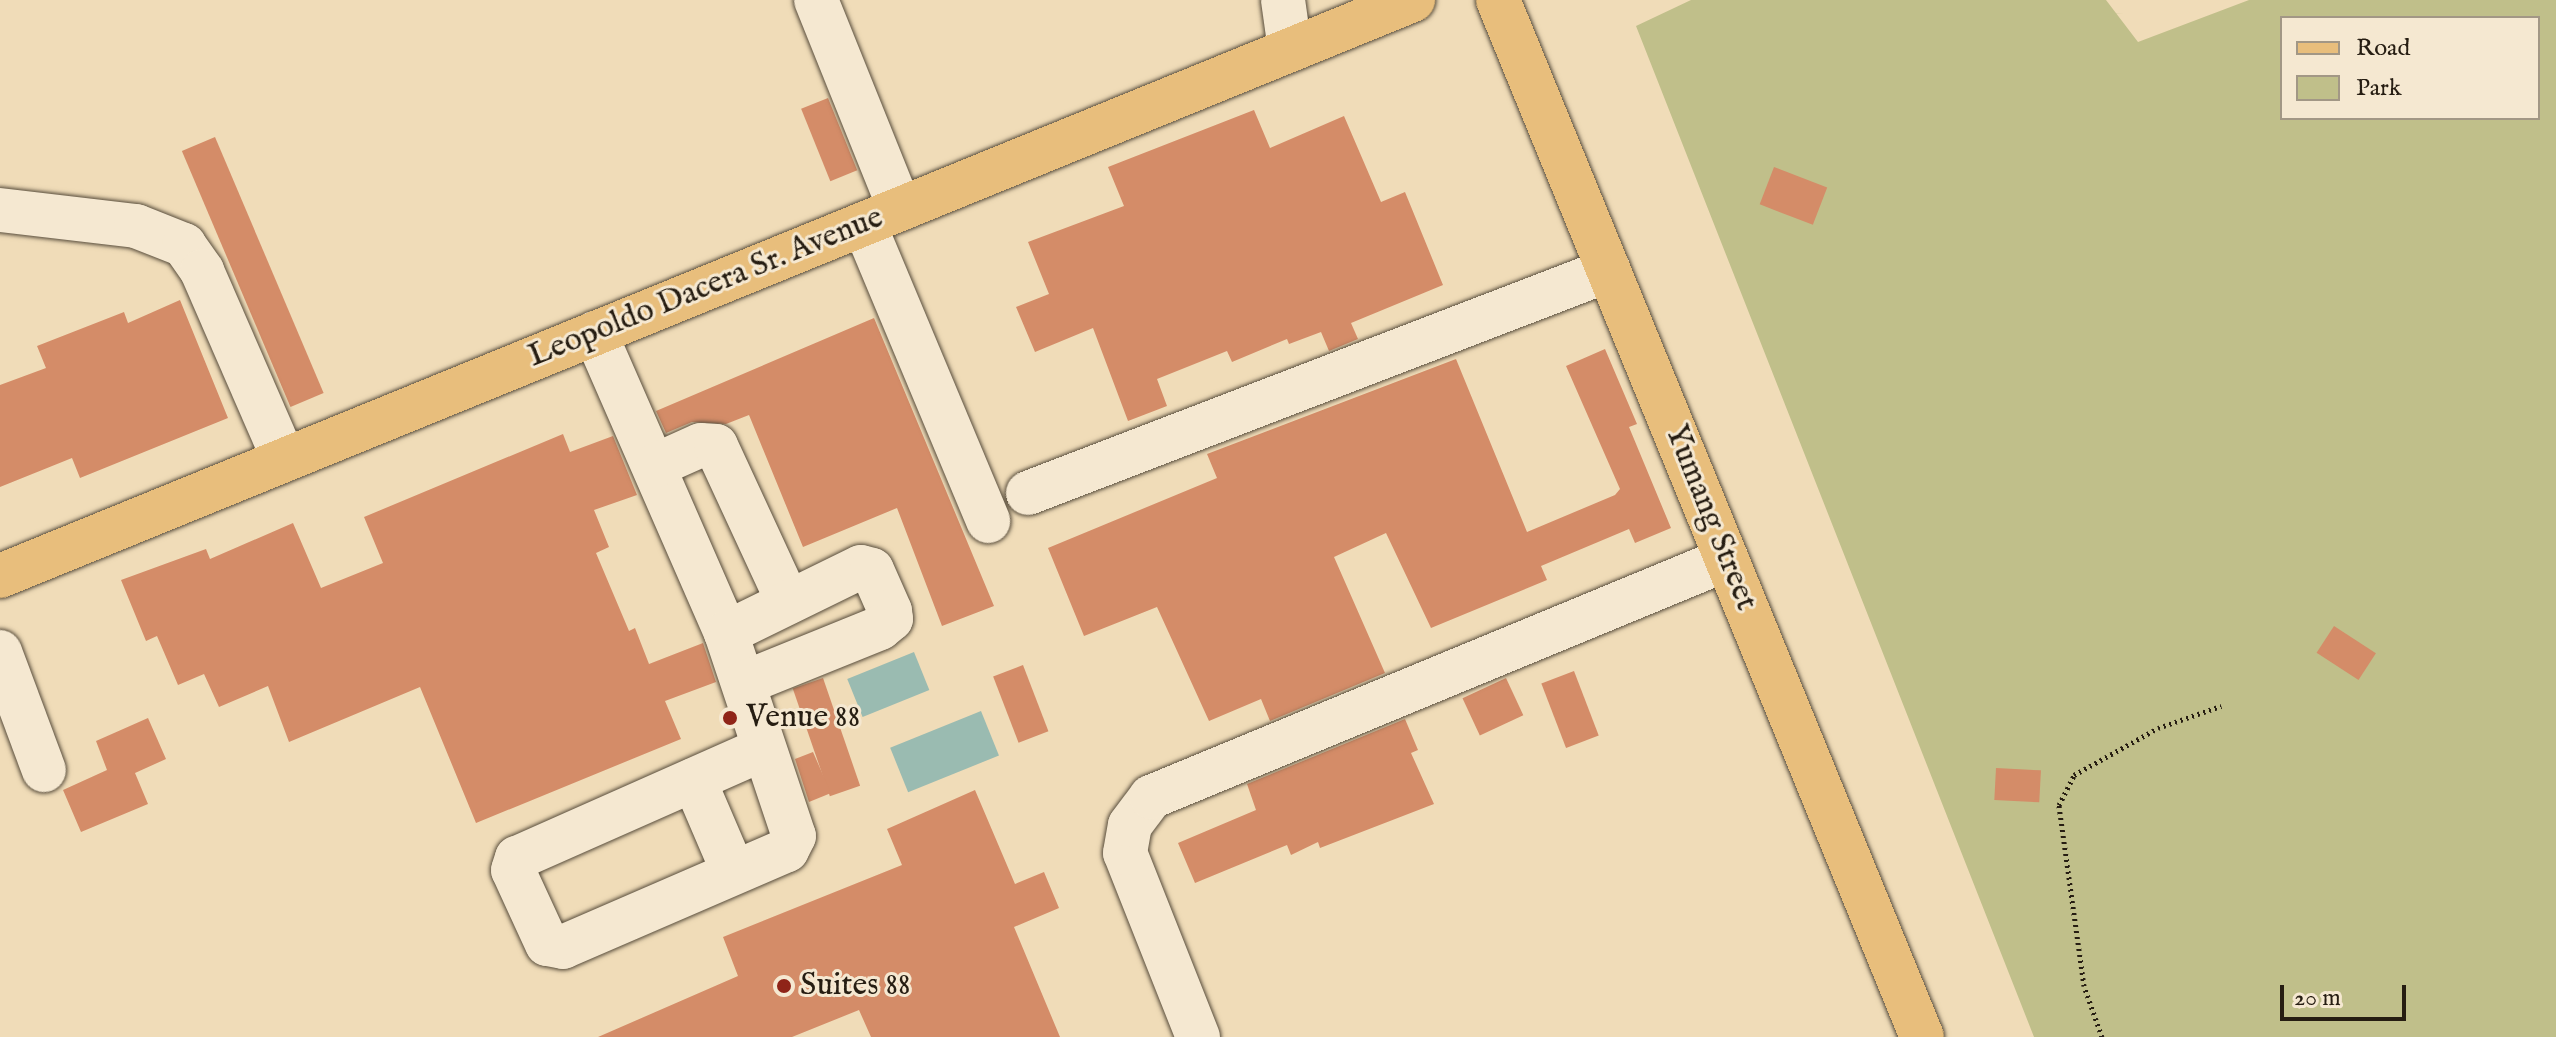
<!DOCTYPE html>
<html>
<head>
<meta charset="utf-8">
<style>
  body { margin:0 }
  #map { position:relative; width:2556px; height:1037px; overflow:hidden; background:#f0dcb8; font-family:"IM FELL English",serif }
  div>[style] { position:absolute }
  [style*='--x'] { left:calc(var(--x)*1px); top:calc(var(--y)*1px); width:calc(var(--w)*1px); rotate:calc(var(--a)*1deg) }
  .green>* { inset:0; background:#c0bf8a }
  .water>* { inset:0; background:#9abbb1; transform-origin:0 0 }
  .building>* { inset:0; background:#d48c68; transform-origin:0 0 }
  .path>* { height:5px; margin-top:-2.5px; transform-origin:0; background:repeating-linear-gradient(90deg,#261d12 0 2px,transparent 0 6px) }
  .roads { filter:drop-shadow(0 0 2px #584d3c) drop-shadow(0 0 2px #584d3c) }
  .minor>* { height:44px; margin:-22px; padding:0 22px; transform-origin:22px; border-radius:22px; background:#f5e8d1 }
  .major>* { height:44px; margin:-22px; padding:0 22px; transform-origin:22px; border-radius:22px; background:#e8be7c }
  .dots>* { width:22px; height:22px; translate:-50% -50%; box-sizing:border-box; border:4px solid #f5e8d1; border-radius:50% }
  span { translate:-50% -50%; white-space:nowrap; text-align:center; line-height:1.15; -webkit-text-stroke:6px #f5e8d1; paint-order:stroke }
  .street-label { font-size:32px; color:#261d12 }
  .poi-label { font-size:32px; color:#261d12 }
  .left { translate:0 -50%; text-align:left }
  .legend { position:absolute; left:2280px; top:16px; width:260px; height:104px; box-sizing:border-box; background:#f5e8d1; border:2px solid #a29785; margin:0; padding:10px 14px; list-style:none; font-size:24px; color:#261d12 }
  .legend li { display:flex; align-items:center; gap:16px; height:40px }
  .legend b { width:40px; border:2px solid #a29785 }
  .scale { position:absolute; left:2280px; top:985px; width:126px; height:36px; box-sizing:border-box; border:4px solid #261d12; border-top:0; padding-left:10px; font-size:24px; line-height:28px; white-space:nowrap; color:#261d12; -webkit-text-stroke:6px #f5e8d1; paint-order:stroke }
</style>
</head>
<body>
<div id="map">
  <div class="green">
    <i style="clip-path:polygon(evenodd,1691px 0,2106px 0,2138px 42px,2249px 0,2556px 0,2556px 1037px,2034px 1037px,1636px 26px,1691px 0,2282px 18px,2538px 18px,2538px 118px,2282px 118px,2282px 18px)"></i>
  </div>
  <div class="water">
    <i style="left:914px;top:652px;width:41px;height:72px;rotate:68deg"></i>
    <i style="left:981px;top:711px;width:48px;height:98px;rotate:68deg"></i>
  </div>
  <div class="building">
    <i style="left:828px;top:98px;width:78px;height:29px;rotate:68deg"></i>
    <i style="clip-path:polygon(1254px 110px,1270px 148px,1344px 116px,1381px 202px,1405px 192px,1443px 285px,1351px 323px,1358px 339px,1329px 351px,1321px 332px,1289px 344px,1287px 339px,1232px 362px,1227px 351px,1157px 379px,1167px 406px,1128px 421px,1093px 328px,1035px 352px,1016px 307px,1049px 294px,1028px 242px,1124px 206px,1108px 167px)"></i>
    <i style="left:215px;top:137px;width:278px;height:36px;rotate:67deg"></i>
    <i style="left:1774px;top:167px;width:57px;height:40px;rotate:21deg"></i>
    <i style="clip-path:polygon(180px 300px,228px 418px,80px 478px,72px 458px,0 487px,0 385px,46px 368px,37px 346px,124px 312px,128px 323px)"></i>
    <i style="clip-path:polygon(874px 318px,994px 606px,942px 626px,897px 508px,803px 547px,749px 415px,726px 424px,692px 422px,666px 433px,656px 411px)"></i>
    <i style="clip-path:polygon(1605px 349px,1637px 424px,1629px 427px,1671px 528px,1635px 543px,1629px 529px,1541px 566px,1547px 580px,1431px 628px,1386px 533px,1334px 557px,1385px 673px,1270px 721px,1261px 699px,1209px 721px,1157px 607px,1084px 636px,1048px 548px,1217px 478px,1207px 454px,1456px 359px,1527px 532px,1615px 495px,1620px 489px,1566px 366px)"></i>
    <i style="clip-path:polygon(563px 434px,570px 452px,613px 436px,637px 495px,594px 510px,609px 547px,596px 553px,629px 631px,635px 628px,649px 664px,703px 643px,716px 682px,665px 701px,681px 739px,476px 823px,420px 687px,289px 742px,268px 686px,219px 707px,204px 674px,178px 685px,157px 636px,146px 641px,121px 580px,206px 549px,210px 559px,293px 523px,321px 588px,383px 563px,364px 517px)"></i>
    <i style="left:2334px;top:626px;width:50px;height:32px;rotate:33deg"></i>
    <i style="left:1023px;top:665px;width:71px;height:32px;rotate:69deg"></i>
    <i style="left:1574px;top:671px;width:69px;height:35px;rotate:69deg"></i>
    <i style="left:823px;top:678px;width:114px;height:32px;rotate:71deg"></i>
    <i style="left:1506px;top:678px;width:41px;height:48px;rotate:65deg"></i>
    <i style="clip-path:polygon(148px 718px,166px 759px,135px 773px,148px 804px,81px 832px,63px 790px,107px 770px,96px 741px)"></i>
    <i style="clip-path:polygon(1405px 719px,1418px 750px,1411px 753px,1434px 804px,1320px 848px,1318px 842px,1291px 855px,1287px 845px,1195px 883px,1178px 843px,1256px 810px,1247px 784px)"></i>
    <i style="clip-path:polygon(813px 752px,831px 793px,809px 802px,795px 759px)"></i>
    <i style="left:1996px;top:768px;width:45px;height:32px;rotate:3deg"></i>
    <i style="clip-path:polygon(975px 790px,1015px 884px,1044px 872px,1059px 908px,1014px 927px,1060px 1037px,871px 1037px,859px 1010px,792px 1037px,598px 1037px,738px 976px,723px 937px,902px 865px,887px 829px)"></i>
  </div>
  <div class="path">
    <i style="--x:2102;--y:1037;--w:54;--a:-109.4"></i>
    <i style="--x:2084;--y:986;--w:183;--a:-97.9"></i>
    <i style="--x:2059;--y:805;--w:34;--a:-63"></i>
    <i style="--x:2074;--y:775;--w:96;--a:-29.2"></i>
    <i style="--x:2158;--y:728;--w:67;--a:-19.2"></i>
  </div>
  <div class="roads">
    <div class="minor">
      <i style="--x:816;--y:0;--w:225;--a:68.1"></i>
      <i style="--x:1283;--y:0;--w:50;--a:82"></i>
      <i style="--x:0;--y:210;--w:137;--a:6.7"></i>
      <i style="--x:136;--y:226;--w:52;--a:21.6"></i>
      <i style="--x:184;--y:245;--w:32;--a:55"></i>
      <i style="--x:202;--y:271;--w:206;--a:66.5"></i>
      <i style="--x:864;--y:224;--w:322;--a:67.3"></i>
      <i style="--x:595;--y:333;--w:327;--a:66.4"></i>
      <i style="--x:726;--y:633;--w:214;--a:71.5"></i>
      <i style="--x:794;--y:836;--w:16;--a:117"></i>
      <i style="--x:787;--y:850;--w:244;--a:156.6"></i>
      <i style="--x:563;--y:947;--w:16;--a:-169"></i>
      <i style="--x:547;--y:944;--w:81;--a:-114.7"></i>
      <i style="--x:513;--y:870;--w:13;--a:-72"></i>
      <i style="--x:517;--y:858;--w:267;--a:-23.9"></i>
      <i style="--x:654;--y:466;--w:51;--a:-24.1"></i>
      <i style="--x:701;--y:445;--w:15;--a:4"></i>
      <i style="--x:716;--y:446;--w:172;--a:65.2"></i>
      <i style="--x:1028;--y:493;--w:622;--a:-21"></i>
      <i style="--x:726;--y:633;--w:150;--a:-26.1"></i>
      <i style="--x:861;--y:567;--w:11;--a:15"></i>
      <i style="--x:872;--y:570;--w:45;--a:66.3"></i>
      <i style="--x:890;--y:611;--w:8;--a:83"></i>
      <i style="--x:891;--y:619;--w:14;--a:141"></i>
      <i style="--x:880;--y:628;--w:147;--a:158"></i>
      <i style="--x:0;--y:652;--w:126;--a:69.6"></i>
      <i style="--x:694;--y:780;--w:99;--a:66.8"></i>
      <i style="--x:1198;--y:1037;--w:198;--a:-111.6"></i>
      <i style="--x:1125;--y:853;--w:28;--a:-80"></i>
      <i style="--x:1130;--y:825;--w:35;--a:-53"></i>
      <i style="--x:1151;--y:797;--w:623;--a:-22.45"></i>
    </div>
    <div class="major">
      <i style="--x:1498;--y:0;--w:1120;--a:67.76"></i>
      <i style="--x:0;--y:576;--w:1526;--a:-22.18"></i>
    </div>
  </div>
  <div class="dots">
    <i style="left:730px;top:718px;background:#8f2418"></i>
    <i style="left:784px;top:986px;background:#8f2418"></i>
  </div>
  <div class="street-label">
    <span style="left:706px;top:288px;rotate:-22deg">Leopoldo Dacera Sr. Avenue</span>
    <span style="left:1710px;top:518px;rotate:68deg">Yumang Street</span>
  </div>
  <div class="poi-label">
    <span class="left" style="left:746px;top:718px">Venue 88</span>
    <span class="left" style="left:800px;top:986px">Suites 88</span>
  </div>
  <ul class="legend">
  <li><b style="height:10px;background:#e8be7c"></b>Road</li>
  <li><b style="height:22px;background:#c0bf8a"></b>Park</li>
  </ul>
  <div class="scale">20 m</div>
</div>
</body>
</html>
